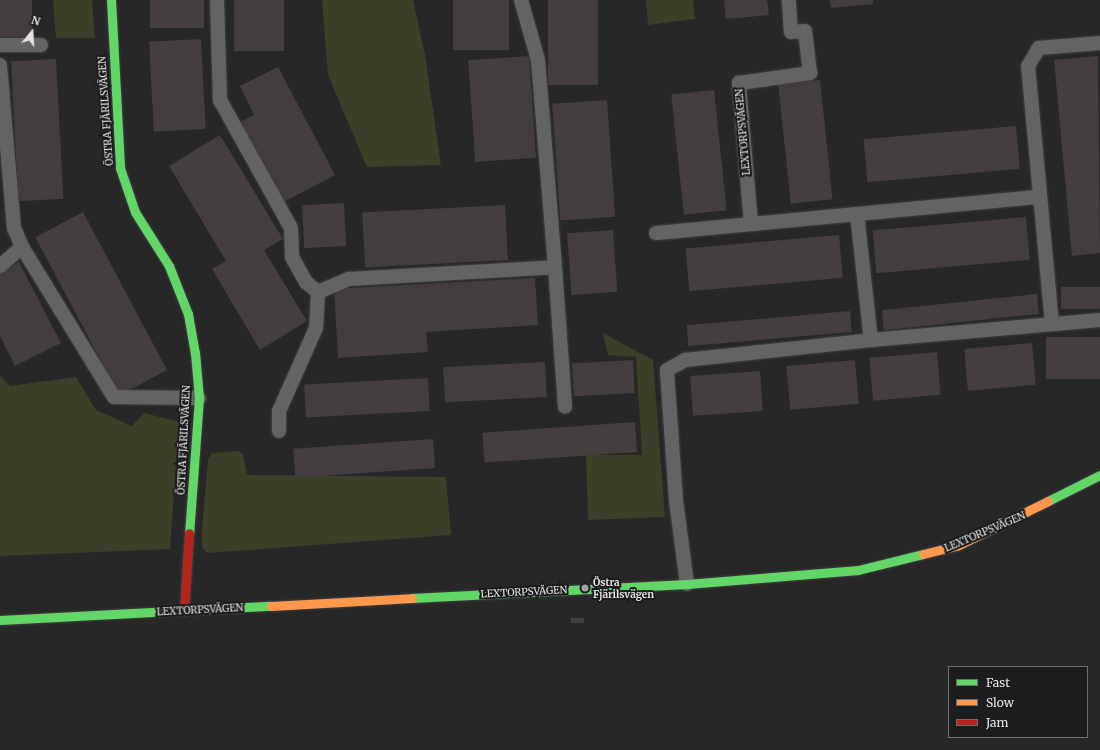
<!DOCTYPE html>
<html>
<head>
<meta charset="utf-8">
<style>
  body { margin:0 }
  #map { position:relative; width:1100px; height:750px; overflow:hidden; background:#272728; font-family:Merriweather,serif }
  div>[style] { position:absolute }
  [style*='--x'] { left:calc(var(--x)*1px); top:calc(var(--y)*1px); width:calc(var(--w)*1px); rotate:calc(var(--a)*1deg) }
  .green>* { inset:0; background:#3b3f28 }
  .building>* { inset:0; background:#433d3d; transform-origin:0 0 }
  .roads { filter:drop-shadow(0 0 1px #424243) drop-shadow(0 0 1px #424243) }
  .lane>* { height:14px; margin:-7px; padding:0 7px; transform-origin:7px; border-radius:7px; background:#636264 }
  .fast>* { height:9px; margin:-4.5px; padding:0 4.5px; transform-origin:4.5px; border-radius:4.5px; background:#63d668 }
  .slow>* { height:9px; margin:-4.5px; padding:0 4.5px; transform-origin:4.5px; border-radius:4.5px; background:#ff974d }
  .jam>* { height:9px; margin:-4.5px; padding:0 4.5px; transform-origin:4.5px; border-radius:4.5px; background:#b3261e }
  .dots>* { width:11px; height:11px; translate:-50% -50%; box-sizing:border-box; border:2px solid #1d1d1f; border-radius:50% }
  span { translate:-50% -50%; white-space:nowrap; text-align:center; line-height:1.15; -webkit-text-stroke:4px #1d1d1f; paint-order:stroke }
  .street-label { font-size:10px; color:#e4e3e5 }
  .poi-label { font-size:10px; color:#e4e3e5; font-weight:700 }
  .left { translate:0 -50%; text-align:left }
  .legend { position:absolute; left:948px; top:666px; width:140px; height:72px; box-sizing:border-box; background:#1d1d1f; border:1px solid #6d6c6e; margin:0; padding:5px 7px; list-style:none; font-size:12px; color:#e4e3e5 }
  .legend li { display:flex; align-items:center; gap:8px; height:20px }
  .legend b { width:20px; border:1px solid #6d6c6e }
  .north { position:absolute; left:12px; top:12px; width:40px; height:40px; -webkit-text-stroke:3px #1d1d1f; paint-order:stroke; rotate:18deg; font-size:11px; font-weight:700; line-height:16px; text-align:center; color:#e4e3e5 }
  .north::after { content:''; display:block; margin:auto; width:14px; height:18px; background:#e4e3e5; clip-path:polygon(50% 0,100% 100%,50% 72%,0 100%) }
</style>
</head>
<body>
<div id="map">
  <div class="green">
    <i style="clip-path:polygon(53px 0,92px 0,95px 38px,56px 38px)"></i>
    <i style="clip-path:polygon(322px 0,413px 0,425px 55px,441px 165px,367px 167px,328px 75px)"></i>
    <i style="clip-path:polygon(646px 0,693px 0,695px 19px,648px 25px)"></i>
    <i style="clip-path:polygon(603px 333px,653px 360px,665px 517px,588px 520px,586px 455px,642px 455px,636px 357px,608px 355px)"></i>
    <i style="clip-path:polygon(0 376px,10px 386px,76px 377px,96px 410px,132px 426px,144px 413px,179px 422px,170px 549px,0 556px)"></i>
    <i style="clip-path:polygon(239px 451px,243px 454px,247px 475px,446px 477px,451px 535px,207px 553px,202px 547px,202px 529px,208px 460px,212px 453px)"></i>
  </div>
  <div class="building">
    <i style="left:0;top:0;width:32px;height:37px"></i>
    <i style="left:150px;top:0;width:54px;height:28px"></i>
    <i style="left:234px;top:0;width:50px;height:51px"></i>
    <i style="left:453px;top:0;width:56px;height:50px"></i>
    <i style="left:548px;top:0;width:50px;height:85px"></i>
    <i style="clip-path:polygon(724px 0,767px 0,769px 15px,726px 19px)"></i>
    <i style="clip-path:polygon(830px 0,873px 0,873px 4px,831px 8px)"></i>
    <i style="left:201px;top:39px;width:90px;height:52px;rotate:87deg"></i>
    <i style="left:529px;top:56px;width:102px;height:61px;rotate:86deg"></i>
    <i style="clip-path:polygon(1098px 56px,1100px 253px,1072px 256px,1054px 60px)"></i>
    <i style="left:56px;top:59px;width:140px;height:45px;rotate:87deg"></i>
    <i style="clip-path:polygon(278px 67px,335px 175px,280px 204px,238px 123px,254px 115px,240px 86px)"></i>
    <i style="left:820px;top:80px;width:120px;height:42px;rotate:84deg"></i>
    <i style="left:714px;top:90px;width:121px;height:43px;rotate:84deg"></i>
    <i style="left:607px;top:100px;width:117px;height:55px;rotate:86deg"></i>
    <i style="left:1016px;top:126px;width:43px;height:153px;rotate:85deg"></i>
    <i style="clip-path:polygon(220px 135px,283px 239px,264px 250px,307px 321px,260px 350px,212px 269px,226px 261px,169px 166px)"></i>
    <i style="left:344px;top:203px;width:43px;height:42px;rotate:87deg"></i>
    <i style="left:505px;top:205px;width:55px;height:143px;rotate:87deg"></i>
    <i style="left:83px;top:212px;width:179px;height:54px;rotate:62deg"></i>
    <i style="left:1026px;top:217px;width:43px;height:154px;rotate:85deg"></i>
    <i style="left:613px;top:230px;width:62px;height:46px;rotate:86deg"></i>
    <i style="left:839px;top:235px;width:43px;height:154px;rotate:85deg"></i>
    <i style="clip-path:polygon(19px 262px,61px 343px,15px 366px,0 336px,0 271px)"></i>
    <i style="clip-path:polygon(535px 278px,538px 325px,426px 332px,428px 352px,338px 358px,334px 289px)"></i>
    <i style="left:1100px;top:287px;width:22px;height:39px;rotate:90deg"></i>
    <i style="left:1037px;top:294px;width:20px;height:156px;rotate:84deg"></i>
    <i style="left:850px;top:311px;width:21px;height:164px;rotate:85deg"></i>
    <i style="left:1100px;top:337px;width:42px;height:54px;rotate:90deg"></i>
    <i style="left:1032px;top:343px;width:42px;height:68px;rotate:85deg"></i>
    <i style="left:937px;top:352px;width:43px;height:68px;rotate:85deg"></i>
    <i style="left:633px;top:360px;width:33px;height:61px;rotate:87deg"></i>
    <i style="left:855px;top:360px;width:44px;height:69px;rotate:85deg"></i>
    <i style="left:545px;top:362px;width:35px;height:102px;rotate:87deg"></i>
    <i style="left:760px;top:371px;width:40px;height:70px;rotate:86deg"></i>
    <i style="left:428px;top:378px;width:33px;height:124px;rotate:87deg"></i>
    <i style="left:635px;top:422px;width:30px;height:153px;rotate:86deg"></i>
    <i style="left:433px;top:439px;width:29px;height:140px;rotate:86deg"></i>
    <i style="left:584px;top:618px;width:5px;height:13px;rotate:90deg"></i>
  </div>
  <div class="roads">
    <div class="lane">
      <i style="--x:217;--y:0;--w:100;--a:88.3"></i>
      <i style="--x:220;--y:100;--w:146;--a:61"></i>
      <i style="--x:291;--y:228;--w:29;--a:88"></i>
      <i style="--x:292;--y:257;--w:29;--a:61"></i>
      <i style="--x:306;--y:282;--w:16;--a:40"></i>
      <i style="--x:318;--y:292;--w:36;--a:93"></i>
      <i style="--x:316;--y:328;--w:91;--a:114"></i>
      <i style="--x:279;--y:411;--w:20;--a:90"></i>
      <i style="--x:521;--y:0;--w:62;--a:74.2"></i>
      <i style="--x:538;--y:60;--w:208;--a:85.3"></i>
      <i style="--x:0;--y:45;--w:41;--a:0"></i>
      <i style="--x:0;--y:65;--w:164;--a:85.1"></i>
      <i style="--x:14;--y:228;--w:21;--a:67"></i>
      <i style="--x:22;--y:247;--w:176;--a:58.5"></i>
      <i style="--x:114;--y:397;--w:85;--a:0.7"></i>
      <i style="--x:857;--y:214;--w:127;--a:83.7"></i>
      <i style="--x:751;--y:224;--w:142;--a:-94.9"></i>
      <i style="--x:739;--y:83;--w:72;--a:-8"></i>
      <i style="--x:810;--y:73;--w:42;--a:-96.8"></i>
      <i style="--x:805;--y:31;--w:14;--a:176"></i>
      <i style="--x:791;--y:32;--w:32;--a:-94"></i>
      <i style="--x:656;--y:233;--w:386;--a:-5.4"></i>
      <i style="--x:0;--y:266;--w:29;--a:-41"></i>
      <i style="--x:318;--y:292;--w:34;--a:-23"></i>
      <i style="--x:349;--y:279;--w:206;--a:-3.3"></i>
      <i style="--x:555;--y:267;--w:140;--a:85.9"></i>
      <i style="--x:1052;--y:324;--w:259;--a:-95.3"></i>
      <i style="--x:1028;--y:66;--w:21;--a:-59"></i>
      <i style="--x:1039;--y:48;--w:61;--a:-4.7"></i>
      <i style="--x:687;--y:584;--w:85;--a:-97.5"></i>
      <i style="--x:676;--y:500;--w:130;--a:-94"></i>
      <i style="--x:667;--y:370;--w:21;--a:-29"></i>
      <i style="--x:685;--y:360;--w:187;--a:-6.1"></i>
      <i style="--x:871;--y:340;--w:230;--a:-5"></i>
    </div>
    <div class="fast">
      <i style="--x:111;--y:0;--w:168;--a:86.9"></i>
      <i style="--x:120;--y:168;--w:46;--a:71.2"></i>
      <i style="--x:135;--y:212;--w:64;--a:57.8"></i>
      <i style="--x:169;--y:266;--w:52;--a:68.4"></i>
      <i style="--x:188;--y:314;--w:40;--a:80"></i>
      <i style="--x:195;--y:353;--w:45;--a:84.9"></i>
      <i style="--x:199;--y:398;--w:135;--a:94.2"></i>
      <i style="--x:1048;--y:501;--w:58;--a:-26.6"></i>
      <i style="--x:412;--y:598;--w:275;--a:-2.9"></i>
      <i style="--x:687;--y:584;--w:172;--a:-4.7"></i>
      <i style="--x:858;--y:570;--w:67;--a:-13.8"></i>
      <i style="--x:0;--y:620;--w:271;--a:-3"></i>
    </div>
    <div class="slow">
      <i style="--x:923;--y:554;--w:37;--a:-14"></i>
      <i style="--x:959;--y:545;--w:99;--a:-26.3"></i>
      <i style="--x:271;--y:606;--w:141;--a:-3.2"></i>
    </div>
    <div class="jam">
      <i style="--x:184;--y:611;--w:78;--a:-86.3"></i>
    </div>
  </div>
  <div class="dots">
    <i style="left:585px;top:588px;background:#a2a1a3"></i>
  </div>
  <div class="street-label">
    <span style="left:106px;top:111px;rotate:-94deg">ÖSTRA FJÄRILSVÄGEN</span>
    <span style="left:743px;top:132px;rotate:-95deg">LEXTORPSVÄGEN</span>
    <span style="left:184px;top:440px;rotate:-87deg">ÖSTRA FJÄRILSVÄGEN</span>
    <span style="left:985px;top:532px;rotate:-23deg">LEXTORPSVÄGEN</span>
    <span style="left:524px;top:592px;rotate:-3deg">LEXTORPSVÄGEN</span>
    <span style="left:200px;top:610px;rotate:-3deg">LEXTORPSVÄGEN</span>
  </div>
  <div class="poi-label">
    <span class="left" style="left:593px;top:588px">Östra<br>Fjärilsvägen</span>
  </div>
  <ul class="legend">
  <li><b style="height:5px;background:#63d668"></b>Fast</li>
  <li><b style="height:5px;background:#ff974d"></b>Slow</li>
  <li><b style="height:5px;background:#b3261e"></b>Jam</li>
  </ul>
  <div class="north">N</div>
</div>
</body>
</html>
